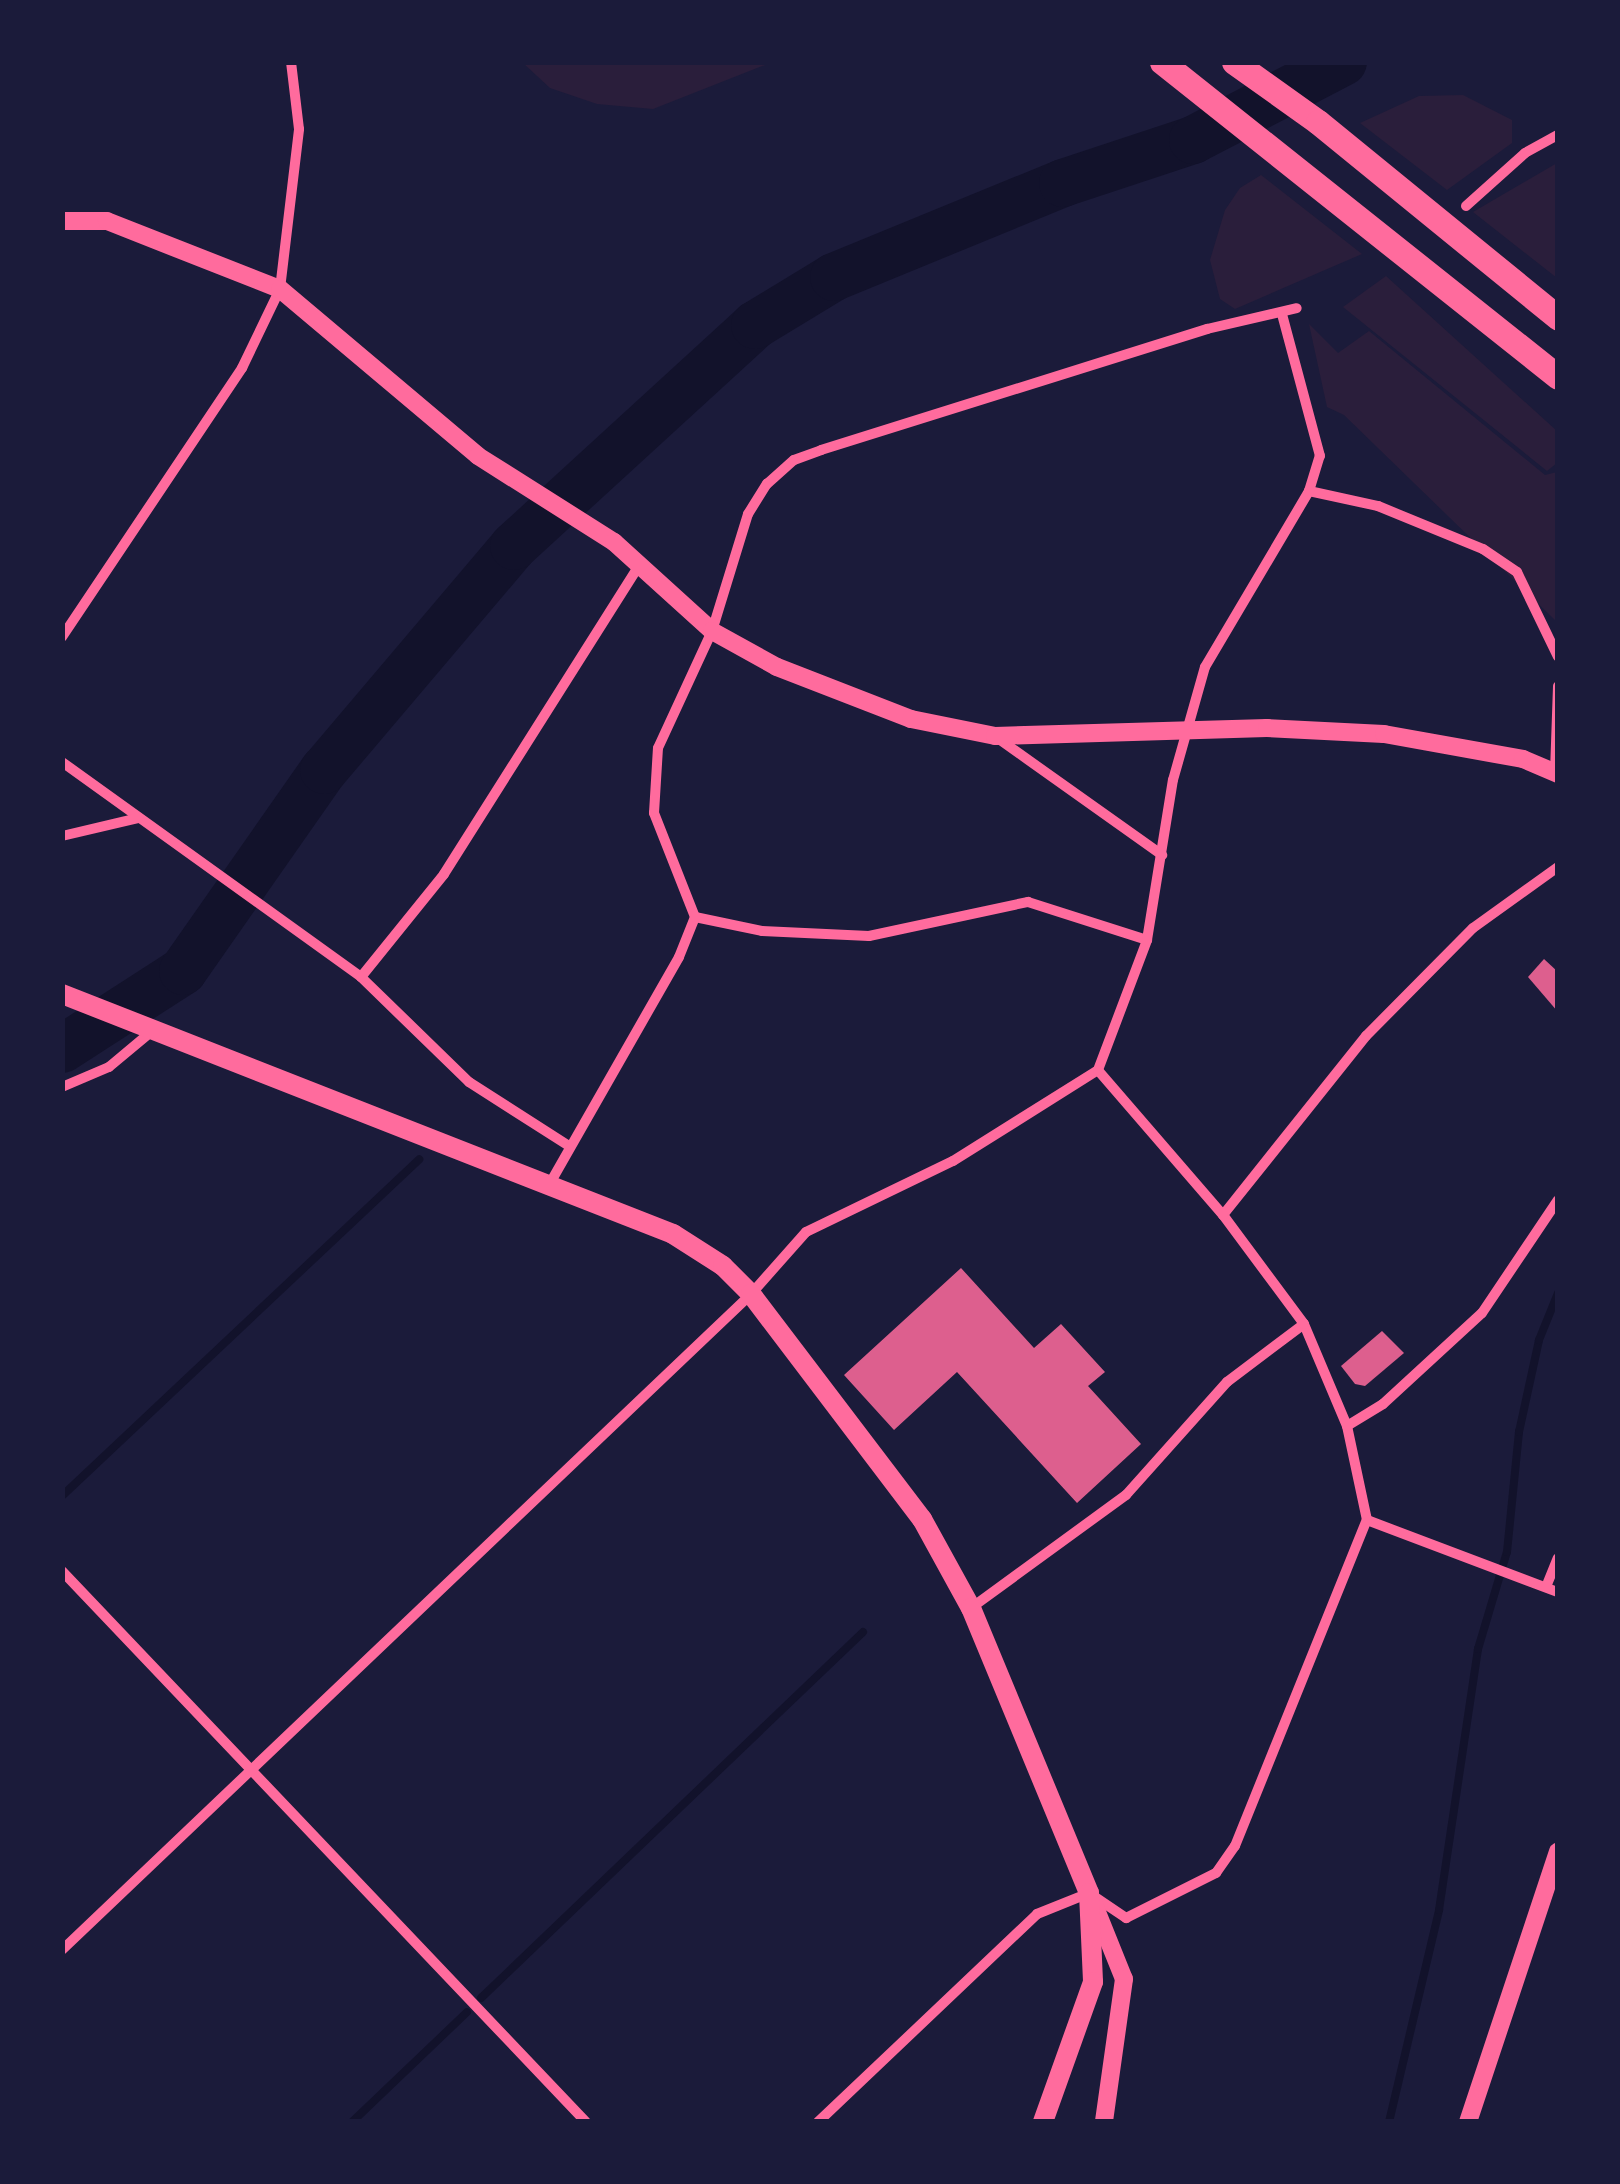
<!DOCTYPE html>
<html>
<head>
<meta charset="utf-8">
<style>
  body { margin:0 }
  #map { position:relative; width:1620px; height:2184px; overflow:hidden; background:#1b1b3a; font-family:"Archivo Narrow",sans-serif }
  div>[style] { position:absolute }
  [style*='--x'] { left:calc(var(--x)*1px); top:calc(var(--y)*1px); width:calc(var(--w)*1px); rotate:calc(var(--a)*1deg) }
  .green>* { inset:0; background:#2a1e3b }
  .stream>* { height:8px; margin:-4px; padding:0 4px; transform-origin:4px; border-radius:4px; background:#12122b }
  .river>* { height:48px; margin:-24px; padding:0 24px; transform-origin:24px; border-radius:24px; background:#12122b }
  .building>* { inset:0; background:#dd5f8e }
  .minor>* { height:10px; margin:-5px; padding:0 5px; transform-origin:5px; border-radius:5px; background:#ff6b9d }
  .tertiary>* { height:18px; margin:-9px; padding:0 9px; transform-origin:9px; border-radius:9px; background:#ff6b9d }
  .secondary>* { height:18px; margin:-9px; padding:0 9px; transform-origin:9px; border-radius:9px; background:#ff6b9d }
  .primary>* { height:20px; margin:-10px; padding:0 10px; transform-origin:10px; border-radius:10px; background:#ff6b9d }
  .motorway>* { height:25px; margin:-12.5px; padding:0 12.5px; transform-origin:12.5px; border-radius:12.5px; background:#ff6b9d }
  span { translate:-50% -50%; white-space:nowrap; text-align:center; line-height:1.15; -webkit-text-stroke:9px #1b1b3a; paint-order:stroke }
  .frame { position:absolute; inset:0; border:65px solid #1b1b3a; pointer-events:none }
</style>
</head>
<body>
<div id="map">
  <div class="green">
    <i style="clip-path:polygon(523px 63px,770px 63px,653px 109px,597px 104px,550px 88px)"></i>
    <i style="clip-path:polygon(1463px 95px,1512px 120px,1512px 143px,1447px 190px,1360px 123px,1419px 96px)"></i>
    <i style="clip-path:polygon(1557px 163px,1557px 278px,1473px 212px)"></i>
    <i style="clip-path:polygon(1261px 175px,1362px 254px,1235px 309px,1220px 299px,1210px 260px,1225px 210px,1240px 188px)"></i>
    <i style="clip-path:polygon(1386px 276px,1557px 431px,1557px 463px,1547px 471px,1343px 307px)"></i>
    <i style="clip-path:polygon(1309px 324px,1338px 353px,1369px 331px,1545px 475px,1557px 472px,1557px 622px,1344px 415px,1327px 407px)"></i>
  </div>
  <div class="stream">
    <i style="--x:62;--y:1496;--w:491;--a:-43.3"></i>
    <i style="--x:481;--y:1998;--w:529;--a:-43.77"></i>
    <i style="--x:352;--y:2122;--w:159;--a:-43.7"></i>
    <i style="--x:1389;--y:2122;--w:218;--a:-76.7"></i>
    <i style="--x:1439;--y:1910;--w:264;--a:-81.5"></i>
    <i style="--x:1478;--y:1649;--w:101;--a:-73.4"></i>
    <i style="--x:1507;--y:1552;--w:121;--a:-84.3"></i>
    <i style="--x:1519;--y:1432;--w:94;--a:-77.7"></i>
    <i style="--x:1539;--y:1340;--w:51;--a:-68"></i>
  </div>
  <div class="river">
    <i style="--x:62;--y:1049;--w:144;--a:-32.8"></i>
    <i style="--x:183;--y:971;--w:246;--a:-55"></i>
    <i style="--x:324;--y:770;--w:294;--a:-49.7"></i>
    <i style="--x:514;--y:546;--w:327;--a:-42.5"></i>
    <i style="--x:755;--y:325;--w:92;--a:-31.3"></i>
    <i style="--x:834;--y:277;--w:248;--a:-22.3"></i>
    <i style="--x:1063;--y:183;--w:137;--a:-18.3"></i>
    <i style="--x:1193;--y:140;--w:169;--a:-27.5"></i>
  </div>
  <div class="building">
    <i style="clip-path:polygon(1544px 959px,1558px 972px,1558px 1012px,1528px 977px)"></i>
    <i style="clip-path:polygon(961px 1268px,1034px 1348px,1061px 1324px,1105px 1372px,1088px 1386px,1141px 1444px,1077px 1503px,957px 1372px,894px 1430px,844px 1375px)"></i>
    <i style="clip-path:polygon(1382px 1331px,1404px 1353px,1365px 1386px,1355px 1384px,1341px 1366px)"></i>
  </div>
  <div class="minor">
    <i style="--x:1466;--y:206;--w:79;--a:-41.9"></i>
    <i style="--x:1525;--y:153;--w:38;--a:-29"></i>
    <i style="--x:1309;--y:491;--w:71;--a:12.3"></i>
    <i style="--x:1378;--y:506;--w:113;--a:22.3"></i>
    <i style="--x:1483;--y:549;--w:41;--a:34.1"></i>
    <i style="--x:1517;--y:572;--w:94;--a:64.2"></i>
    <i style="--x:62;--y:637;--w:324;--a:-56.2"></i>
    <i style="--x:242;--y:368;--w:88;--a:-64.3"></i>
    <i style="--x:280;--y:289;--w:161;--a:-83.2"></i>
    <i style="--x:299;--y:129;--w:67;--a:-96.8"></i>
    <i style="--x:996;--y:737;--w:204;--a:35.4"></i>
    <i style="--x:62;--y:762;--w:368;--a:35.7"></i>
    <i style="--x:361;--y:977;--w:151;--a:44.2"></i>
    <i style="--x:469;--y:1082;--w:119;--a:32.6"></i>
    <i style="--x:1555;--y:772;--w:86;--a:-88"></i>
    <i style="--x:62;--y:836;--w:79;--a:-13.2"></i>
    <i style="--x:695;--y:917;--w:68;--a:11.8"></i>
    <i style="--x:762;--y:931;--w:107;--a:2.7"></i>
    <i style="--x:869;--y:936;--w:163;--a:-12.1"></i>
    <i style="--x:1028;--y:902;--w:125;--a:17.7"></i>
    <i style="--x:361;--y:977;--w:132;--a:-51.1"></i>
    <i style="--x:444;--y:874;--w:365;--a:-57.7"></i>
    <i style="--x:62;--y:1087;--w:51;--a:-23.1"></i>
    <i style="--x:109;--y:1067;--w:56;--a:-39.9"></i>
    <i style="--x:549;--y:1185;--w:262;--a:-60.3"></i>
    <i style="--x:679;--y:957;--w:43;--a:-68.2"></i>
    <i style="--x:695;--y:917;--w:112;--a:-111.5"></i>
    <i style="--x:654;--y:813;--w:65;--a:-86.5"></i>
    <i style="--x:658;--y:748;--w:129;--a:-65.2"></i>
    <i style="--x:712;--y:631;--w:122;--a:-72.9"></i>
    <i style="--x:748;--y:514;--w:36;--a:-58"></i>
    <i style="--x:767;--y:484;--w:36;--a:-42"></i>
    <i style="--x:794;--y:460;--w:29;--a:-20"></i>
    <i style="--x:821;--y:450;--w:405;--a:-17.4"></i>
    <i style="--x:1207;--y:329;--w:92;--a:-13.1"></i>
    <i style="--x:1223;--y:1215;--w:229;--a:-51.4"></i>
    <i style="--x:1366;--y:1036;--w:152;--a:-45.3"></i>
    <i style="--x:1473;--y:928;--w:105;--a:-35.7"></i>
    <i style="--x:1347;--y:1426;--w:42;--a:-31.4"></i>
    <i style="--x:1383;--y:1404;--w:134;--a:-42.6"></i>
    <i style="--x:1482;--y:1313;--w:136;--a:-56.1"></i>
    <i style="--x:1367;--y:1520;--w:204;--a:20.7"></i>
    <i style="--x:62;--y:1571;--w:760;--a:46.44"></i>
    <i style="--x:1546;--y:1587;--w:31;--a:-68"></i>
    <i style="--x:971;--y:1608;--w:192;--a:-36.1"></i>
    <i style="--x:1126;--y:1495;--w:152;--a:-48.2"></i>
    <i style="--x:1227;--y:1382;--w:96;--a:-37"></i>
    <i style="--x:62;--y:1950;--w:951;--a:-43.59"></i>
    <i style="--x:751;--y:1294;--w:83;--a:-48.4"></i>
    <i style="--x:806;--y:1232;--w:163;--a:-25.8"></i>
    <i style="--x:953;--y:1161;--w:171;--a:-32.1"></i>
    <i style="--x:1098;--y:1070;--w:139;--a:-69.3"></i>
    <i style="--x:1147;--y:940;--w:162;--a:-80.8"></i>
    <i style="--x:1173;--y:780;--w:117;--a:-74.2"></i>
    <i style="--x:1205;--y:667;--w:204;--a:-59.4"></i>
    <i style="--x:1309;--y:491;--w:37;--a:-73"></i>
    <i style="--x:1320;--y:456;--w:147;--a:-105"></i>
    <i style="--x:818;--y:2122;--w:302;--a:-43.5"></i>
    <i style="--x:1037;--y:1914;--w:56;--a:-22"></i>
    <i style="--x:1089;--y:1893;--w:45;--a:34"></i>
    <i style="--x:1126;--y:1918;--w:101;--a:-26.6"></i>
    <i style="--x:1216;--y:1873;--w:33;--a:-55"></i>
    <i style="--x:1235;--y:1846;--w:352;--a:-68"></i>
    <i style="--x:1367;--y:1520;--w:96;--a:-102"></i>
    <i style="--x:1347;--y:1426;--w:111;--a:-112.9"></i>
    <i style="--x:1304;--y:1324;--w:136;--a:-126.6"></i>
    <i style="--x:1223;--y:1215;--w:191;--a:-130.8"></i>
  </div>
  <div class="tertiary">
    <i style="--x:1093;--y:1902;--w:83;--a:68.1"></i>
    <i style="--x:1124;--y:1979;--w:144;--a:98"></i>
  </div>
  <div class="secondary">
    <i style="--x:62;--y:221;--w:45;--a:0"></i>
    <i style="--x:107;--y:221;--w:186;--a:21.5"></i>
    <i style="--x:280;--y:289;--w:259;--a:40.1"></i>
    <i style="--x:478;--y:456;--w:161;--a:32.3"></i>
    <i style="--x:614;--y:542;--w:132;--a:42.2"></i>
    <i style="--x:712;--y:631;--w:74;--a:29"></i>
    <i style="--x:777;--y:667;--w:144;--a:21.2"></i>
    <i style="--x:911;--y:719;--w:86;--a:11.4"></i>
    <i style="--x:995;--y:736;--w:272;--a:-1.7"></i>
    <i style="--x:1267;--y:728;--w:117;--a:2.9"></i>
    <i style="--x:1384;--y:734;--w:141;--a:10.2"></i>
    <i style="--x:1523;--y:759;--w:38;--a:23"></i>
    <i style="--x:1468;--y:2122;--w:285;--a:-71.6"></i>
  </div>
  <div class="primary">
    <i style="--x:62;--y:994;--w:656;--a:21.44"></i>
    <i style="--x:673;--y:1234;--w:59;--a:32.6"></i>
    <i style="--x:723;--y:1266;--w:40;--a:45"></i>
    <i style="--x:751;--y:1294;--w:283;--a:52.8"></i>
    <i style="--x:922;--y:1519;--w:102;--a:61.2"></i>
    <i style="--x:971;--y:1608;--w:308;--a:67.5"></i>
    <i style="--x:1089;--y:1893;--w:89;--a:87.4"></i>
    <i style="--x:1093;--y:1982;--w:149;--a:109.7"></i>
  </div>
  <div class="motorway">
    <i style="--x:1162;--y:62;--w:506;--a:38.5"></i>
    <i style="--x:1234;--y:62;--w:103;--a:35.5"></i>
    <i style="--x:1318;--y:122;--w:310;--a:39.2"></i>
  </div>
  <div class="frame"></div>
</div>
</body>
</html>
